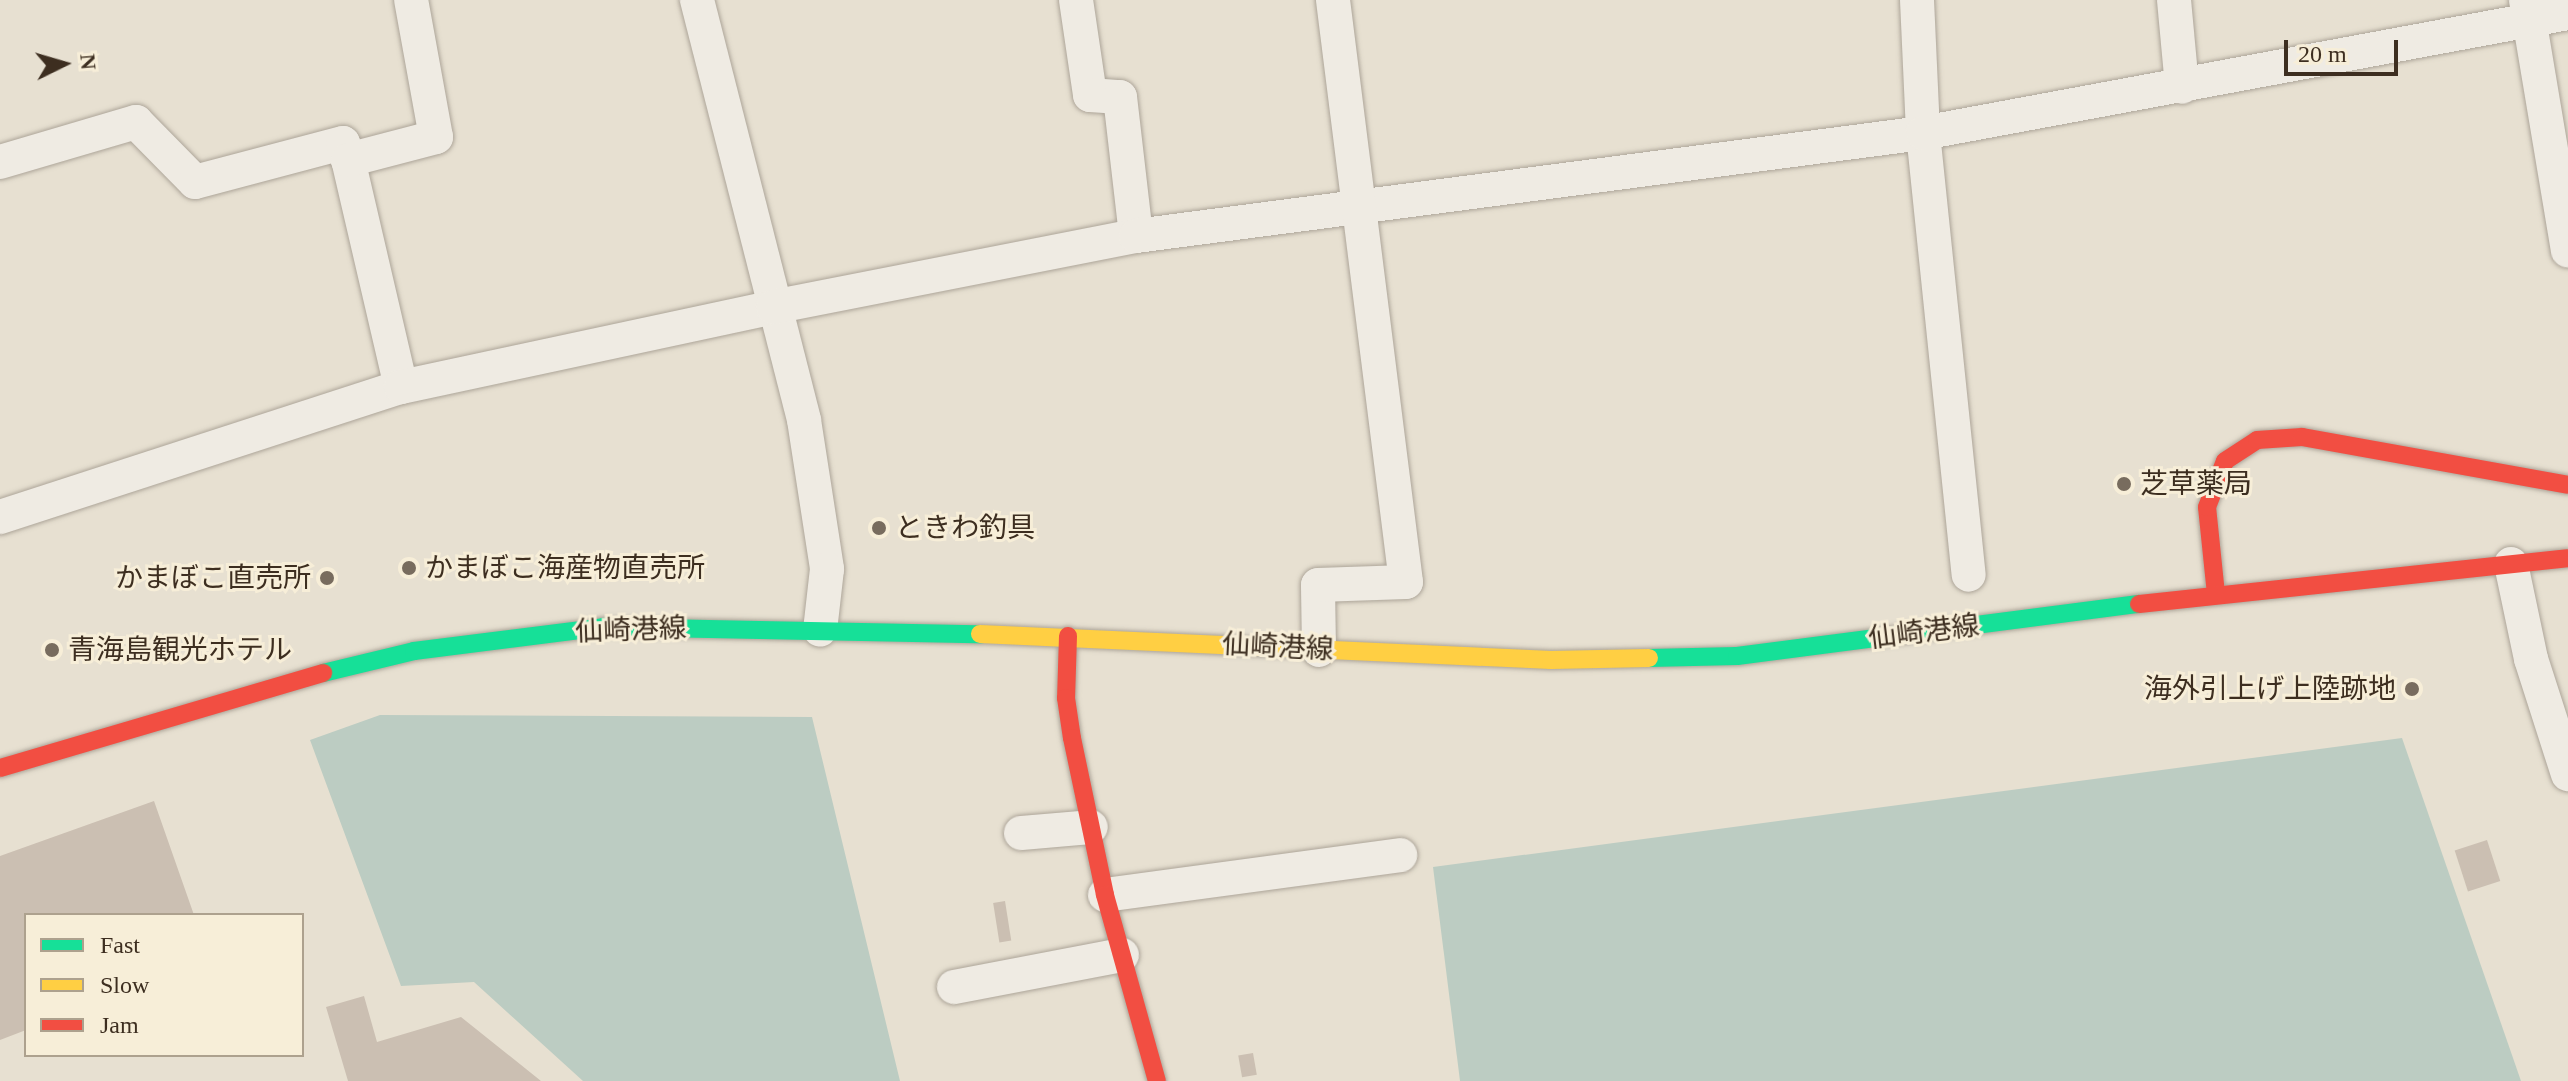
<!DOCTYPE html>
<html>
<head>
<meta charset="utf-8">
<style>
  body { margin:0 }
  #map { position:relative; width:2568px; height:1081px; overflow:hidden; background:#e7e0d1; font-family:"Times New Roman","Noto Sans JP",serif }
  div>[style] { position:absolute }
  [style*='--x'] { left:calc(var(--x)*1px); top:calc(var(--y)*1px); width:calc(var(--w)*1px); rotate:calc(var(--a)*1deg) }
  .water>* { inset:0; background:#bcccc2 }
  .building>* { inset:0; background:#cbbfb2; transform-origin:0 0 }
  .roads { filter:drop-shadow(0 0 2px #ada599) drop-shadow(0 0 2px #ada599) }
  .street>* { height:34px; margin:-17px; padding:0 17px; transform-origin:17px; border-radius:17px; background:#efebe3 }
  .fast>* { height:18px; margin:-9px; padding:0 9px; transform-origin:9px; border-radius:9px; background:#16e098 }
  .slow>* { height:18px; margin:-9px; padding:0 9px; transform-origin:9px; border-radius:9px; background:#ffcf43 }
  .jam>* { height:18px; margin:-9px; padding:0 9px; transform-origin:9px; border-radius:9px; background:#f24e42 }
  .dots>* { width:22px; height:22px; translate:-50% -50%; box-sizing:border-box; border:4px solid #f7eed8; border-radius:50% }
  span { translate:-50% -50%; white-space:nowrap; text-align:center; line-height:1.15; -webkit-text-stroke:6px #f7eed8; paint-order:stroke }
  .poi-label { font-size:28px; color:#3d2e20 }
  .left { translate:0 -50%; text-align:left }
  .right { translate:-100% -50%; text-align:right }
  .street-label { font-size:28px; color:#3d2e20 }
  .legend { position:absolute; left:24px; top:913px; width:280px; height:144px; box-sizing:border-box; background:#f7eed8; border:2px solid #ada18e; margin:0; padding:10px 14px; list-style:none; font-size:24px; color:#3d2e20 }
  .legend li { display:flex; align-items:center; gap:16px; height:40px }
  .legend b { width:40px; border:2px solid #ada18e }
  .north { position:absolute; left:24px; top:24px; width:80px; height:80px; -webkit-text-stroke:6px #f7eed8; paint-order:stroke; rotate:85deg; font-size:22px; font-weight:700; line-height:32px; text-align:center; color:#3d2e20 }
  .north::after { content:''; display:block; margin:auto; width:28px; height:36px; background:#3d2e20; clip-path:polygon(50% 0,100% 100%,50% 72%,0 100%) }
  .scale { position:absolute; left:2284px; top:40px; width:114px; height:36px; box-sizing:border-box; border:4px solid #3d2e20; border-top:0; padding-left:10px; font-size:24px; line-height:28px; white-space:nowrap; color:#3d2e20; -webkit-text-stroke:6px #f7eed8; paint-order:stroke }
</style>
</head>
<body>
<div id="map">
  <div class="water">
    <i style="clip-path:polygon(380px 715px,812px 717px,900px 1081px,583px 1081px,474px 982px,401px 986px,310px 740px)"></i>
    <i style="clip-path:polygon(2402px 738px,2521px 1081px,1460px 1081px,1433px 867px)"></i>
  </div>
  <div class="building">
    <i style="clip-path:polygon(154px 801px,194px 915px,26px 915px,26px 1030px,0 1040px,0 856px)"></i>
    <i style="left:2487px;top:840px;width:43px;height:34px;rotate:72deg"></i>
    <i style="left:1005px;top:901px;width:40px;height:12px;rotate:81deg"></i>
    <i style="clip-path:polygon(364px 996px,377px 1042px,461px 1017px,541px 1081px,348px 1081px,326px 1007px)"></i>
    <i style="left:1253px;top:1053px;width:22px;height:15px;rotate:80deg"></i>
  </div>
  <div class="roads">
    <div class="street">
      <i style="--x:697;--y:0;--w:433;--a:75.7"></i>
      <i style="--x:804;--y:420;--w:151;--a:81.2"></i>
      <i style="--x:827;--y:569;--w:61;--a:96.5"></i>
      <i style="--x:1076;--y:0;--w:96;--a:81.6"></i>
      <i style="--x:1090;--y:95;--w:30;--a:4"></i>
      <i style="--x:1120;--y:97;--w:140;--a:83.4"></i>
      <i style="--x:1917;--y:0;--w:133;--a:87.4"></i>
      <i style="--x:1923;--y:133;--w:444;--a:84.1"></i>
      <i style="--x:2174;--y:0;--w:87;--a:84.7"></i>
      <i style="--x:2526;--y:0;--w:254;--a:80.5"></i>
      <i style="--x:0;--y:162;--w:142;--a:-16.4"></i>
      <i style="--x:136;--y:122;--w:84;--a:45.5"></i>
      <i style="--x:195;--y:182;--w:153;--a:-14.8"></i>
      <i style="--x:343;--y:143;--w:18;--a:74"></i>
      <i style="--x:401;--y:387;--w:233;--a:-103.1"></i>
      <i style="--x:348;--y:160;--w:91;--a:-14.6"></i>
      <i style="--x:436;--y:137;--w:139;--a:-100.3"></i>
      <i style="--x:0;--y:517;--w:422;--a:-18"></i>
      <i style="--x:401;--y:387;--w:381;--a:-12.1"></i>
      <i style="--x:773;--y:307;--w:370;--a:-11.1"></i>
      <i style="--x:1136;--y:236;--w:794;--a:-7.46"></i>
      <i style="--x:1923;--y:133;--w:656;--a:-10.54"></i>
      <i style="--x:2511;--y:564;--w:97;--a:78.1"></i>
      <i style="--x:2531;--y:659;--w:121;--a:72.2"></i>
      <i style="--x:1319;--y:650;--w:65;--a:-90.9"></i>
      <i style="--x:1318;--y:585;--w:88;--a:-2"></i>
      <i style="--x:1406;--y:582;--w:587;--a:-97.15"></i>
      <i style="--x:1021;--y:833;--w:70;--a:-4.9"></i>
      <i style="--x:1105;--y:895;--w:298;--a:-7.7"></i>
      <i style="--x:954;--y:987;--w:171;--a:-10.8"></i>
    </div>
    <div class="fast">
      <i style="--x:1649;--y:658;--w:88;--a:-1.3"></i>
      <i style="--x:1737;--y:656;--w:405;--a:-7.4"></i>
      <i style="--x:323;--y:673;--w:94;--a:-13.6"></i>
      <i style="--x:414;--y:651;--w:191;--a:-7.2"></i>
      <i style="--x:603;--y:627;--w:377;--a:1.1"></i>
    </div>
    <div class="slow">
      <i style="--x:980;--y:634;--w:572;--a:2.61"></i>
      <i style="--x:1551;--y:660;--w:98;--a:-1.2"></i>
    </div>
    <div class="jam">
      <i style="--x:2216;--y:594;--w:87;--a:-95.9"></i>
      <i style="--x:2207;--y:507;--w:49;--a:-68.6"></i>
      <i style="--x:2225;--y:461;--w:38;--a:-33"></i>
      <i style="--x:2257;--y:440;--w:45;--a:-3.8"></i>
      <i style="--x:2302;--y:437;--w:270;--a:10.2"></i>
      <i style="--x:2139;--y:604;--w:431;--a:-6.1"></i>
      <i style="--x:1068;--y:636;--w:62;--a:91.8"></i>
      <i style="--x:1066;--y:698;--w:40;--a:81.5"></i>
      <i style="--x:1072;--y:738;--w:160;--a:78.1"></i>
      <i style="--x:1105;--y:895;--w:193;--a:74.4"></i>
      <i style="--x:0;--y:768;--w:337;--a:-16.4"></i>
    </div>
  </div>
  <div class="dots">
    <i style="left:2124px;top:484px;background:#786c5e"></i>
    <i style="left:879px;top:528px;background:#786c5e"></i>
    <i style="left:409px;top:568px;background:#786c5e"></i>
    <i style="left:327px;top:578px;background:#786c5e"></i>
    <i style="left:52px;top:650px;background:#786c5e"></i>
    <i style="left:2412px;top:689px;background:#786c5e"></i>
  </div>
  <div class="poi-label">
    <span class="left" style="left:2140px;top:484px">芝草薬局</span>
    <span class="left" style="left:895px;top:528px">ときわ釣具</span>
    <span class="left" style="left:425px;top:568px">かまぼこ海産物直売所</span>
    <span class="right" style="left:311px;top:578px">かまぼこ直売所</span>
    <span class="left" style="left:68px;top:650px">青海島観光ホテル</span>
    <span class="right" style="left:2396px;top:689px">海外引上げ上陸跡地</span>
  </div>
  <div class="street-label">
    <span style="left:631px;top:630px;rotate:-2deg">仙崎港線</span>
    <span style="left:1924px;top:632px;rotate:-7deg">仙崎港線</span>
    <span style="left:1278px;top:647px;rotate:3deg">仙崎港線</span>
  </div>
  <ul class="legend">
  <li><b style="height:10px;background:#16e098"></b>Fast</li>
  <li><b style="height:10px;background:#ffcf43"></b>Slow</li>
  <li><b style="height:10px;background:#f24e42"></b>Jam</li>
  </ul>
  <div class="north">N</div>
  <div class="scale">20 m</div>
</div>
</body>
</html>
